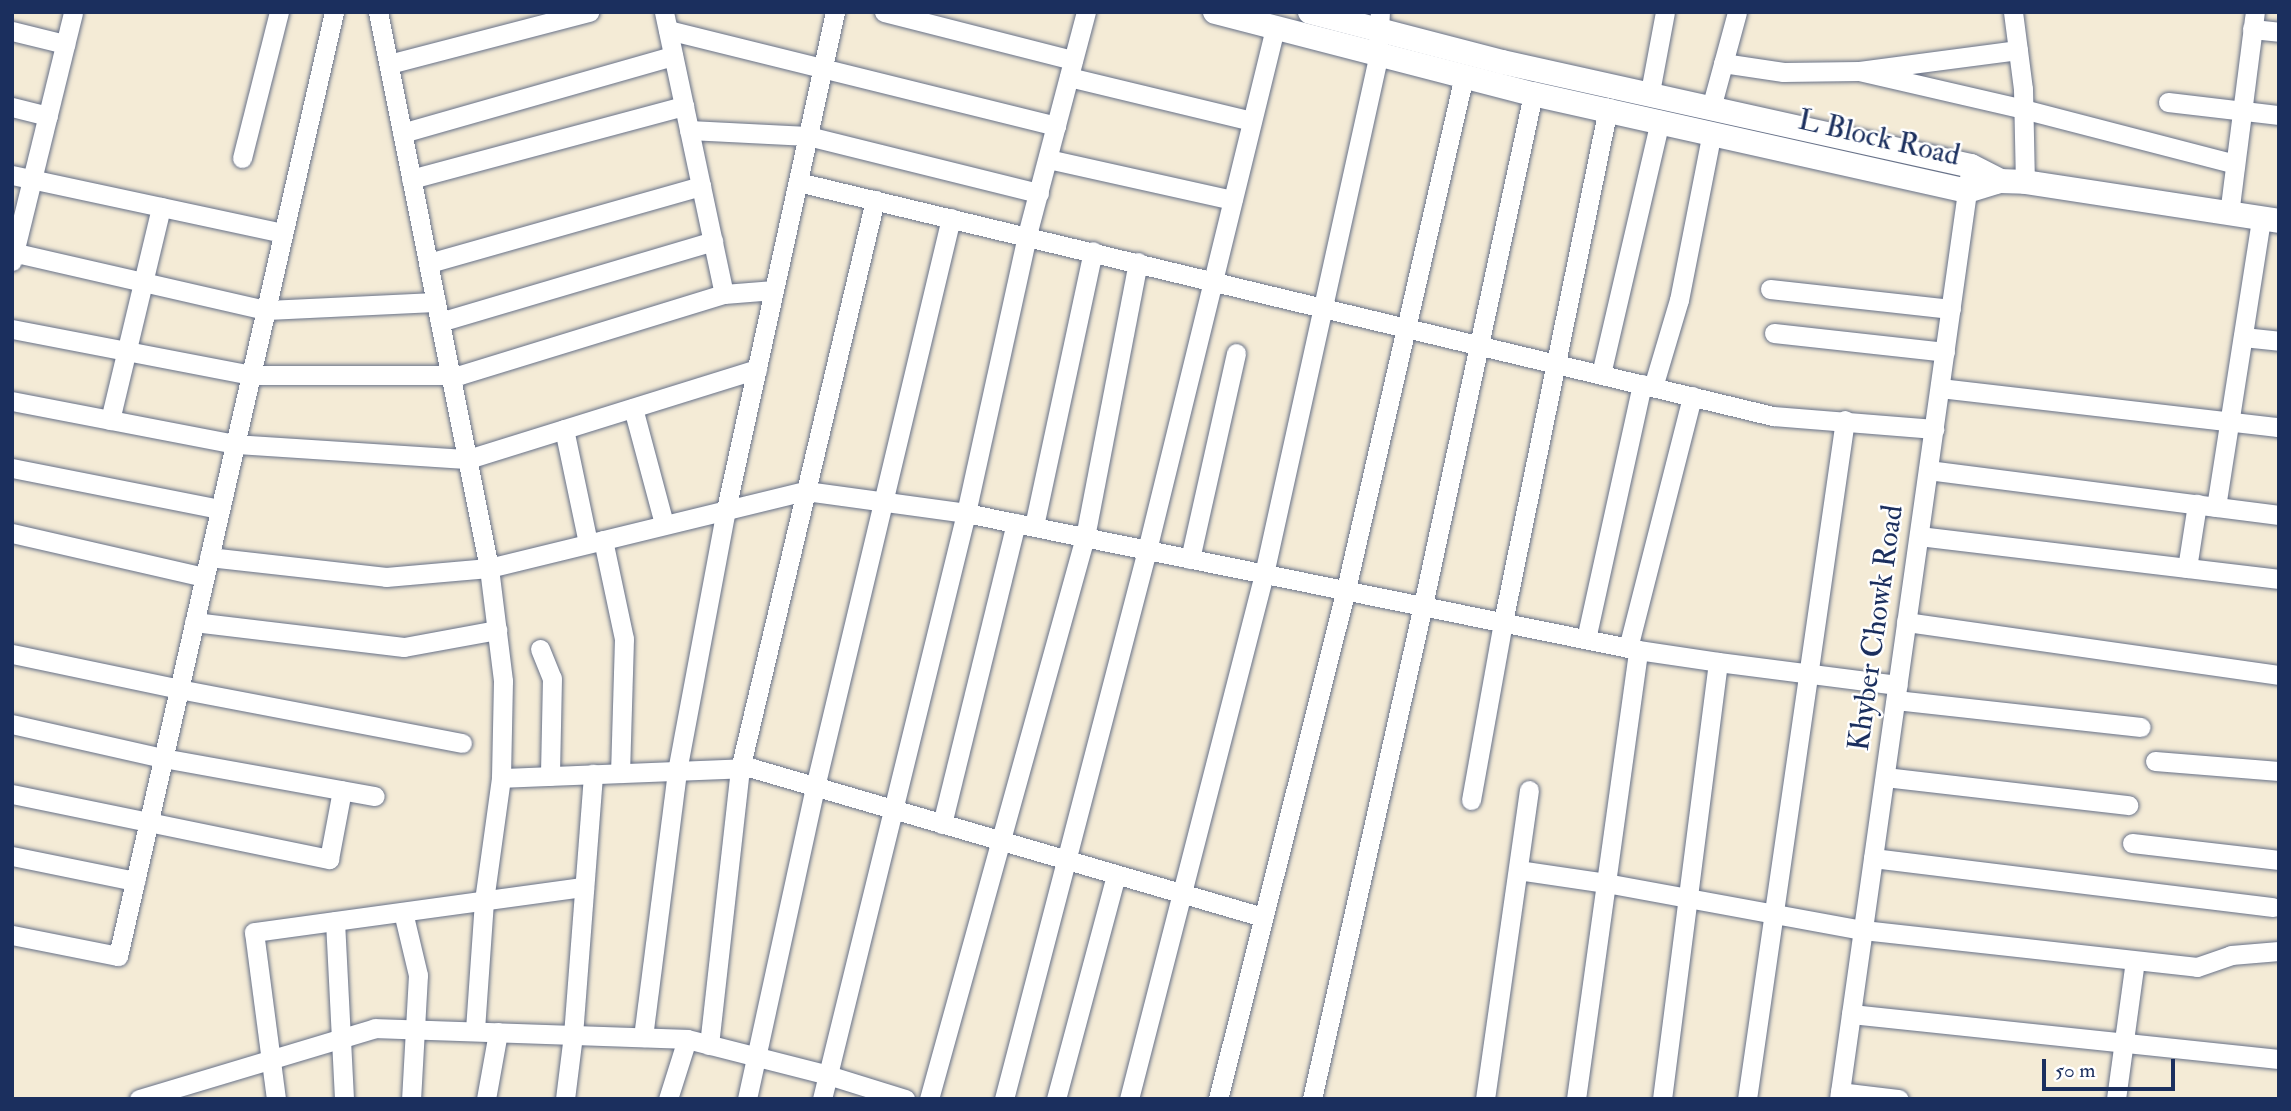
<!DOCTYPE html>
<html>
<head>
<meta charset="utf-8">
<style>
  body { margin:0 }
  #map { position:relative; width:2291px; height:1111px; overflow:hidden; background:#f4ebd6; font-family:"IM FELL Double Pica",serif }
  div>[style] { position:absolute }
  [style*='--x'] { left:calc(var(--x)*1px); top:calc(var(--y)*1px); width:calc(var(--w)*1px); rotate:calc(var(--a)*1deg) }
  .roads { filter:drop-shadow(0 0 2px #677188) drop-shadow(0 0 2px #677188) }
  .minor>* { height:19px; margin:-9.5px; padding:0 9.5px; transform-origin:9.5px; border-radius:9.5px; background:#fff }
  .major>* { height:24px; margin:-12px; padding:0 12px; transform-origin:12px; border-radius:12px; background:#fff }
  span { translate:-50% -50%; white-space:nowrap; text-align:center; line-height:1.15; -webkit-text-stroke:5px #fff; paint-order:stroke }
  .street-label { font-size:30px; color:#1b2f5e }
  .frame { position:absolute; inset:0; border:14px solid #1b2f5e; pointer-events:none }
  .scale { position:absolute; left:2042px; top:1059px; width:133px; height:32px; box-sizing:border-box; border:4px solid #1b2f5e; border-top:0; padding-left:9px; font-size:21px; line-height:24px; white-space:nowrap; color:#1b2f5e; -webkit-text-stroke:5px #fff; paint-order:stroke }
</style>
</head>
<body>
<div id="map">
  <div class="roads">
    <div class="minor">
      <i style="--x:378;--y:12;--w:567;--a:78.71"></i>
      <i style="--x:489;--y:568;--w:114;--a:82.9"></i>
      <i style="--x:503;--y:681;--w:97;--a:91.2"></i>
      <i style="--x:501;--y:778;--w:124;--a:97.9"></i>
      <i style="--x:484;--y:901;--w:130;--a:94"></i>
      <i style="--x:664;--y:12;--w:288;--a:78"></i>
      <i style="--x:884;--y:12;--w:195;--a:14.3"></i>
      <i style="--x:2013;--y:12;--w:78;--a:82.6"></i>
      <i style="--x:2023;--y:89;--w:93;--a:88.8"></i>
      <i style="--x:2252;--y:29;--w:27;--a:6"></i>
      <i style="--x:668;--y:30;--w:400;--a:13.9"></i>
      <i style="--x:12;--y:31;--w:55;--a:13.8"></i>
      <i style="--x:2018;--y:50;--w:160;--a:172.5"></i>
      <i style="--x:1859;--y:71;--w:168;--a:13"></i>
      <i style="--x:2023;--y:109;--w:219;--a:14.5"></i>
      <i style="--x:1723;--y:63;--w:61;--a:8.5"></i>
      <i style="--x:1783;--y:72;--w:76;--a:-0.8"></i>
      <i style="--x:389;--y:64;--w:207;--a:-14.6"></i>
      <i style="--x:1069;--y:77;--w:188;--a:13.5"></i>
      <i style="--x:1650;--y:92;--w:81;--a:-79.4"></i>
      <i style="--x:2168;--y:102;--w:112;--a:6.7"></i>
      <i style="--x:12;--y:107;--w:37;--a:14"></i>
      <i style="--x:1711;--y:108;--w:99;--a:-74.8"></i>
      <i style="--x:689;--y:130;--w:119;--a:2.9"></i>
      <i style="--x:808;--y:136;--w:238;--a:13.9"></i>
      <i style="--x:402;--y:133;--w:282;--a:-15.9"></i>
      <i style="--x:242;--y:158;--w:151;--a:-75.8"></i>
      <i style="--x:1048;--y:159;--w:189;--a:12.5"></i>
      <i style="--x:12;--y:175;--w:277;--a:12.1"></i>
      <i style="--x:411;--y:179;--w:283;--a:-15"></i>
      <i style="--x:798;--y:182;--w:1003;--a:13.5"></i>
      <i style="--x:1773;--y:416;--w:162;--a:4.6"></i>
      <i style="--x:2229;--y:214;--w:204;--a:-82.7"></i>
      <i style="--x:12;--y:252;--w:261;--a:12.9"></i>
      <i style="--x:266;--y:310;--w:170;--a:-2.7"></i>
      <i style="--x:12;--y:261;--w:256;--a:-76.2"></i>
      <i style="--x:429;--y:263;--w:283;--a:-15.8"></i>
      <i style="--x:1770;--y:289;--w:182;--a:6.3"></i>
      <i style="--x:440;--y:322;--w:285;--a:-16.5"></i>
      <i style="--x:12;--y:329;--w:243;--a:10.9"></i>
      <i style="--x:251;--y:375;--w:209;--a:0"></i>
      <i style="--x:460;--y:375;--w:276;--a:-17.1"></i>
      <i style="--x:724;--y:294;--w:50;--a:-4.6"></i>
      <i style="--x:1774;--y:333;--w:172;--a:6.3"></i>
      <i style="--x:2243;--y:337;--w:36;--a:6"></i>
      <i style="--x:1601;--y:374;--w:261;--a:-76.9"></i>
      <i style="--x:1653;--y:387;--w:91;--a:-73.4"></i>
      <i style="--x:1679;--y:300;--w:171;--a:-78.9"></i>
      <i style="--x:1940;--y:388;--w:341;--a:6.6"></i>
      <i style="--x:12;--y:401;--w:227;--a:10.9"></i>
      <i style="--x:235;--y:444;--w:233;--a:3.7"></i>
      <i style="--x:468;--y:459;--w:303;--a:-17.3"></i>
      <i style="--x:633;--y:408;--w:120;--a:75"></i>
      <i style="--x:110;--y:420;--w:219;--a:-76.5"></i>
      <i style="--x:564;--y:429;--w:116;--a:78.1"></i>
      <i style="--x:12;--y:468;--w:212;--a:11.2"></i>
      <i style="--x:1928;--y:470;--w:354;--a:7.3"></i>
      <i style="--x:2216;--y:507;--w:292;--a:-81.1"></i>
      <i style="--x:1034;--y:526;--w:281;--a:-77.9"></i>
      <i style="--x:12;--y:533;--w:197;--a:12.9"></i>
      <i style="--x:1919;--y:536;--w:363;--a:6.8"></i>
      <i style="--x:603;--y:540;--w:101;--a:78"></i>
      <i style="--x:624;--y:639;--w:134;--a:91.7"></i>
      <i style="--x:209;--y:557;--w:178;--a:6.4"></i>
      <i style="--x:386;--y:577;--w:103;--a:-5"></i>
      <i style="--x:489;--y:568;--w:326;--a:-13.7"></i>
      <i style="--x:806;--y:491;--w:162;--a:7.8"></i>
      <i style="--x:966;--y:513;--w:686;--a:11.52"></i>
      <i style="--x:1638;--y:650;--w:81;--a:8.5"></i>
      <i style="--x:1718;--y:662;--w:441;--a:97.3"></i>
      <i style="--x:1190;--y:559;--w:211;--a:-77.4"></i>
      <i style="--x:2187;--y:568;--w:65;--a:-81.1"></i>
      <i style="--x:194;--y:622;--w:211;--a:6.8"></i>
      <i style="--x:404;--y:647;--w:95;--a:-10.4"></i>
      <i style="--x:1906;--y:622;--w:377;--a:8.1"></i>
      <i style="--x:1586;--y:639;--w:261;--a:-77.6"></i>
      <i style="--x:1628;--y:648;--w:260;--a:-75.7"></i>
      <i style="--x:540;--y:649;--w:31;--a:68"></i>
      <i style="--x:552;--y:678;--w:98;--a:91.2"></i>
      <i style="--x:12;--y:654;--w:171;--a:11.8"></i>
      <i style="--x:179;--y:689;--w:288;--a:10.8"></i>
      <i style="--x:1718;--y:662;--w:181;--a:7.3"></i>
      <i style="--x:1896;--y:700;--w:246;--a:6.3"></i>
      <i style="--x:12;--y:724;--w:155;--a:12.7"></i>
      <i style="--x:163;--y:758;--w:215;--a:10.2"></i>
      <i style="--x:2155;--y:761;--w:124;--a:4.6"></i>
      <i style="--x:1885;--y:777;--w:245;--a:6.6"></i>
      <i style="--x:501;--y:778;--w:251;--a:-2.3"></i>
      <i style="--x:752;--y:768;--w:532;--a:16.26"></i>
      <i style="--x:12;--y:794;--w:324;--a:11.6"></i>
      <i style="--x:329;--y:859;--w:70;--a:-79.3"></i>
      <i style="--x:1471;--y:800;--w:181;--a:-79.8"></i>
      <i style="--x:1503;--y:622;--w:525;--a:-78.45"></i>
      <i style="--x:942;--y:824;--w:310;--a:-76.2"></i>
      <i style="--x:2132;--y:843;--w:148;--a:6.6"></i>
      <i style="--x:12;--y:856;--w:126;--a:11.5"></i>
      <i style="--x:1873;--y:858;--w:403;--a:7"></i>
      <i style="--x:1518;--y:870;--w:89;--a:8.4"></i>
      <i style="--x:1606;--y:883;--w:261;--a:10.4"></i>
      <i style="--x:1863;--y:930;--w:336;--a:6.3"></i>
      <i style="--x:2197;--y:967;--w:36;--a:-19"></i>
      <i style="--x:2231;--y:955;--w:48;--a:-4.8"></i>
      <i style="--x:403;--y:912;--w:65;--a:76.6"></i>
      <i style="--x:418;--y:975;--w:124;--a:93.2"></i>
      <i style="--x:335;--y:921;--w:178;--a:87.1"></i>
      <i style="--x:12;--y:935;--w:108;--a:11.2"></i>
      <i style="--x:118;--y:956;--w:968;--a:-77.11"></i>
      <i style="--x:1851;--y:1014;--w:430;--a:6"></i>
      <i style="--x:643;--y:1037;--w:268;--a:-82.7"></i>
      <i style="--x:677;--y:771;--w:267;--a:-79.4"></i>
      <i style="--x:726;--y:509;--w:509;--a:-77.63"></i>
      <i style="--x:709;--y:1045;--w:278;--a:-83.6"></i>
      <i style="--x:740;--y:769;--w:585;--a:-76.65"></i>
      <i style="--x:1840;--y:1092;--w:59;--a:6.8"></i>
      <i style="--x:139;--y:1099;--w:246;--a:-16.7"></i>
      <i style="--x:375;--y:1028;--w:312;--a:2"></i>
      <i style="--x:687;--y:1039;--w:146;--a:14.3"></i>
      <i style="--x:828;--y:1075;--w:81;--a:17.3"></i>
      <i style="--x:276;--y:1099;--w:168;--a:-97.5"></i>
      <i style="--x:254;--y:932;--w:333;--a:-7.8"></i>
      <i style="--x:486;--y:1099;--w:68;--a:-79.8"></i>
      <i style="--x:565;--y:1099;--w:64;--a:-82.9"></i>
      <i style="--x:573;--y:1035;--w:262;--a:-85.6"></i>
      <i style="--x:668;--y:1099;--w:63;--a:-72.4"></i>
      <i style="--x:747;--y:1099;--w:319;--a:-77.7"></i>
      <i style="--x:815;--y:787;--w:585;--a:-76.56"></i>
      <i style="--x:822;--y:1099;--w:603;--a:-76.19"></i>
      <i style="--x:966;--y:513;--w:285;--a:-77.6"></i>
      <i style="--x:1027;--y:235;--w:231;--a:-75.2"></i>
      <i style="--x:929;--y:1099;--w:583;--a:-74.49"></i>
      <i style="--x:1085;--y:537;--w:280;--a:-79.1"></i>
      <i style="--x:1004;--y:1099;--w:567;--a:-75.4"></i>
      <i style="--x:1147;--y:550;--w:537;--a:-76.22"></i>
      <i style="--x:1056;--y:1099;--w:232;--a:-75"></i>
      <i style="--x:1129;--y:1099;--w:542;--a:-75.58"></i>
      <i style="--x:1264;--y:574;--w:524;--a:-77.55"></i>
      <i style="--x:1377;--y:62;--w:50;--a:-86.6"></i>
      <i style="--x:1218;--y:1099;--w:526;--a:-75.91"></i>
      <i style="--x:1346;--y:589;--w:526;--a:-77.05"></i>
      <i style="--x:1312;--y:1099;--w:506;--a:-77.34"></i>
      <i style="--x:1423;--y:605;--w:523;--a:-77.85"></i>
      <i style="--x:1485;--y:1099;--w:312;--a:-81.9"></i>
      <i style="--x:1576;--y:1099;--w:453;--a:-82.1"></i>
      <i style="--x:1747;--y:1099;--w:686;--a:-81.79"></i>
      <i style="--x:1839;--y:1099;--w:930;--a:-81.97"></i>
      <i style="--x:2116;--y:1099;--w:139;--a:-82.2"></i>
    </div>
    <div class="major">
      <i style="--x:1215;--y:12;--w:328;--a:14.5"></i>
      <i style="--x:1533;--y:94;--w:445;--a:12.6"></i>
      <i style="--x:1967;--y:191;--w:34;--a:-17"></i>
      <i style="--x:2000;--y:181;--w:25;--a:2"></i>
      <i style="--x:2025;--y:182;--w:257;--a:8.7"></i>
      <i style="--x:1310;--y:12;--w:198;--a:14.6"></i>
      <i style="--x:1502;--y:62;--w:480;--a:12.5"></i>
      <i style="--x:1971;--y:166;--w:33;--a:27"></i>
    </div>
  </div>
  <div class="street-label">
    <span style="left:1879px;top:138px;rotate:13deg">L Block Road</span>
    <span style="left:1876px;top:628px;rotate:-82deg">Khyber Chowk Road</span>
  </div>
  <div class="frame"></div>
  <div class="scale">50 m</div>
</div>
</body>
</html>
